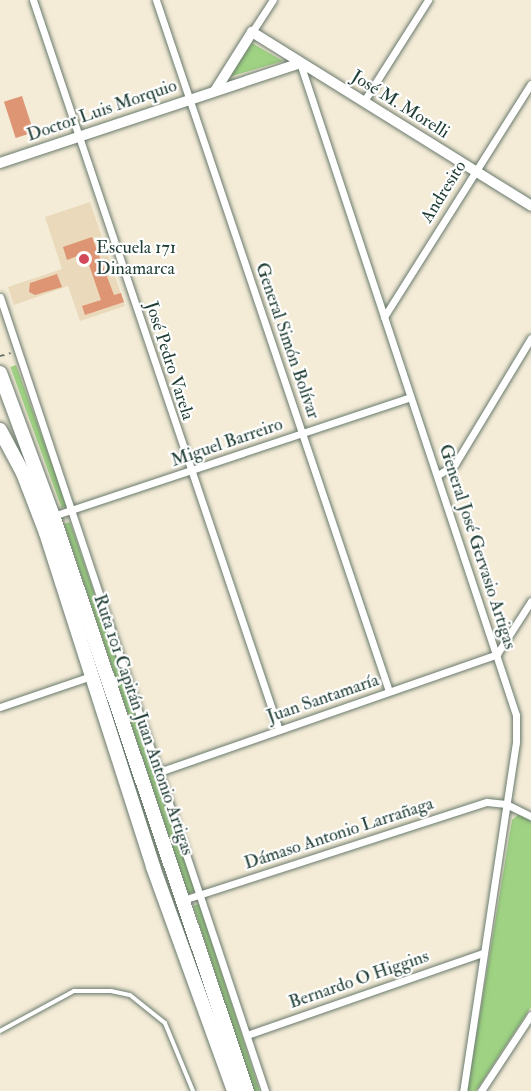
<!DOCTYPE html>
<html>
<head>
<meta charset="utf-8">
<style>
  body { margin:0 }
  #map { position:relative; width:531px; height:1091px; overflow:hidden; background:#f4ecd7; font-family:"IM FELL Double Pica",serif }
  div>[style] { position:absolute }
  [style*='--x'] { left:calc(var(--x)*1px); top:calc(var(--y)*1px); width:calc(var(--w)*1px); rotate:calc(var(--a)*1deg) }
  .built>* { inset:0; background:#ead9ba }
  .green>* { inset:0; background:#9fd383; transform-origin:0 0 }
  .building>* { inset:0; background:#dd9574; transform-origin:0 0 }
  .path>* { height:1.5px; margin-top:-0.75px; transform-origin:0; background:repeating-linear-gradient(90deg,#6a7a6d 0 4.5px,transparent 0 9px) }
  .roads { filter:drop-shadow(0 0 2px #6a7a6d) drop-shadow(0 0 2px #6a7a6d) }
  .lane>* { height:4px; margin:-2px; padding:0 2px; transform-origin:2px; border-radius:2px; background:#fff }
  .street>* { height:7px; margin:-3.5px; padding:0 3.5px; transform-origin:3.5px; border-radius:3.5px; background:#fff }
  .secondary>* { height:10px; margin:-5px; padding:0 5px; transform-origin:5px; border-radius:5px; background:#fff }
  .highway>* { height:14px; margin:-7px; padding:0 7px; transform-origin:7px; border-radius:7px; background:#fff }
  .dots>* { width:16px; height:16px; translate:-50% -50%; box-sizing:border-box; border:3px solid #fff; border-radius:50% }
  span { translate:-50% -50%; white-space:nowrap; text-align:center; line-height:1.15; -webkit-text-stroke:4.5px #fff; paint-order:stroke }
  .street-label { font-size:18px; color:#1f3d34 }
  .poi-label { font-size:18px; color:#1f3d34 }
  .left { translate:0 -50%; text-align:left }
</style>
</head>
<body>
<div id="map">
  <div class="built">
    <i style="clip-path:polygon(90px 202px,125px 306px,80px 321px,68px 286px,14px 305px,8px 287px,62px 269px,45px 217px)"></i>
  </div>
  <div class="green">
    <i style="clip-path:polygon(252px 43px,283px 61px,229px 77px)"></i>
    <i style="left:16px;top:365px;width:150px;height:6px;rotate:70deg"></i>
    <i style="clip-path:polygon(70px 522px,196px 891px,188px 894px,64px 524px)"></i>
    <i style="clip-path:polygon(520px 813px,531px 820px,531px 1007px,476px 1091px,467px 1091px,512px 820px)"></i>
    <i style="left:199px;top:904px;width:197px;height:6px;rotate:72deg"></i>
  </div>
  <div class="building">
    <i style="left:22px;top:96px;width:38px;height:19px;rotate:72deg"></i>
    <i style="clip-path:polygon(92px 237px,114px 295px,121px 293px,124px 302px,85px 315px,82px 306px,101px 300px,85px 253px,67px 260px,63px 247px)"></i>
    <i style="clip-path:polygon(57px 274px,62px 287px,35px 295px,29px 292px,30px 283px)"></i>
  </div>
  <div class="path">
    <i style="--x:0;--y:356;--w:11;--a:-15"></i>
  </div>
  <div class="roads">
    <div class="lane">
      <i style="--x:0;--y:1031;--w:84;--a:-28.4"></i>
      <i style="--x:74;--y:991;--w:37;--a:0"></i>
      <i style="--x:111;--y:991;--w:19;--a:12"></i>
      <i style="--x:130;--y:995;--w:45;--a:38.7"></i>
      <i style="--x:165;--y:1023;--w:74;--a:67.6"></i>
    </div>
    <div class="street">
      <i style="--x:33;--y:0;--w:770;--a:71.38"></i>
      <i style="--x:156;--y:0;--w:729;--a:71.37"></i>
      <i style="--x:252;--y:32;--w:38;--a:-57"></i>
      <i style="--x:300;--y:63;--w:687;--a:71.67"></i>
      <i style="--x:516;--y:715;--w:27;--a:90"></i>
      <i style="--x:516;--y:742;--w:353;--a:98.6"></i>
      <i style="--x:364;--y:101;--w:120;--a:-57.6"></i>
      <i style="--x:0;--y:297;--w:837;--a:71.54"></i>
      <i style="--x:384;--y:317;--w:275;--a:-57.8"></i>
      <i style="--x:438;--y:475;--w:20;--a:-33"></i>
      <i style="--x:455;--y:464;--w:147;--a:-58.9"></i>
      <i style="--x:53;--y:516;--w:376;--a:-18.4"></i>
      <i style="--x:0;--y:707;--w:96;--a:-18.8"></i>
      <i style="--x:159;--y:772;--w:358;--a:-19.2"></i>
      <i style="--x:497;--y:654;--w:63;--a:-57.3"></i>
      <i style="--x:183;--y:900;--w:319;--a:-17.9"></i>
      <i style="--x:487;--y:802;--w:19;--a:6"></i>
      <i style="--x:506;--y:804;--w:28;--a:26"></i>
      <i style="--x:247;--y:1035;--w:249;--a:-19.2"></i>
      <i style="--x:481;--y:1091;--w:91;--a:-56.7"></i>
    </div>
    <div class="secondary">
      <i style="--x:215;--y:91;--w:70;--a:-57.9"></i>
      <i style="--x:252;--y:32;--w:329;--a:31.9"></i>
      <i style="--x:0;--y:163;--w:316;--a:-18.4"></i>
    </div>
    <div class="highway">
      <i style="--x:0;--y:373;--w:153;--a:69.7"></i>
      <i style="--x:53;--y:516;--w:607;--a:71.36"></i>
      <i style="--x:0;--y:430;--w:49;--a:61.9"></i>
      <i style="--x:23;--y:473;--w:64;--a:69"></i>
      <i style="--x:46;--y:533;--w:351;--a:72.2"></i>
      <i style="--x:153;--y:867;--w:238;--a:70.1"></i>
    </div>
  </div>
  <div class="dots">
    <i style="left:84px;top:259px;background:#d1495b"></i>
  </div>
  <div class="street-label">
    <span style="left:400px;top:105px;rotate:32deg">José M. Morelli</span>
    <span style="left:102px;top:111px;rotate:-19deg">Doctor Luis Morquio</span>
    <span style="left:444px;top:192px;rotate:-58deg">Andresito</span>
    <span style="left:287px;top:341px;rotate:71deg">General Simón Bolívar</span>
    <span style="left:169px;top:361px;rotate:72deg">José Pedro Varela</span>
    <span style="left:227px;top:443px;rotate:-19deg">Miguel Barreiro</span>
    <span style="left:477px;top:547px;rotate:72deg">General José Gervasio Artigas</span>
    <span style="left:323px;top:699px;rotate:-19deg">Juan Santamaría</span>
    <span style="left:143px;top:725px;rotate:71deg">Ruta 101 Capitán Juan Antonio Artigas</span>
    <span style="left:339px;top:834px;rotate:-18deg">Dámaso Antonio Larrañaga</span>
    <span style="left:359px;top:980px;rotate:-19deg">Bernardo O Higgins</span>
  </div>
  <div class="poi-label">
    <span class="left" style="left:96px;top:259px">Escuela 171<br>Dinamarca</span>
  </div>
</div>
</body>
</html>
